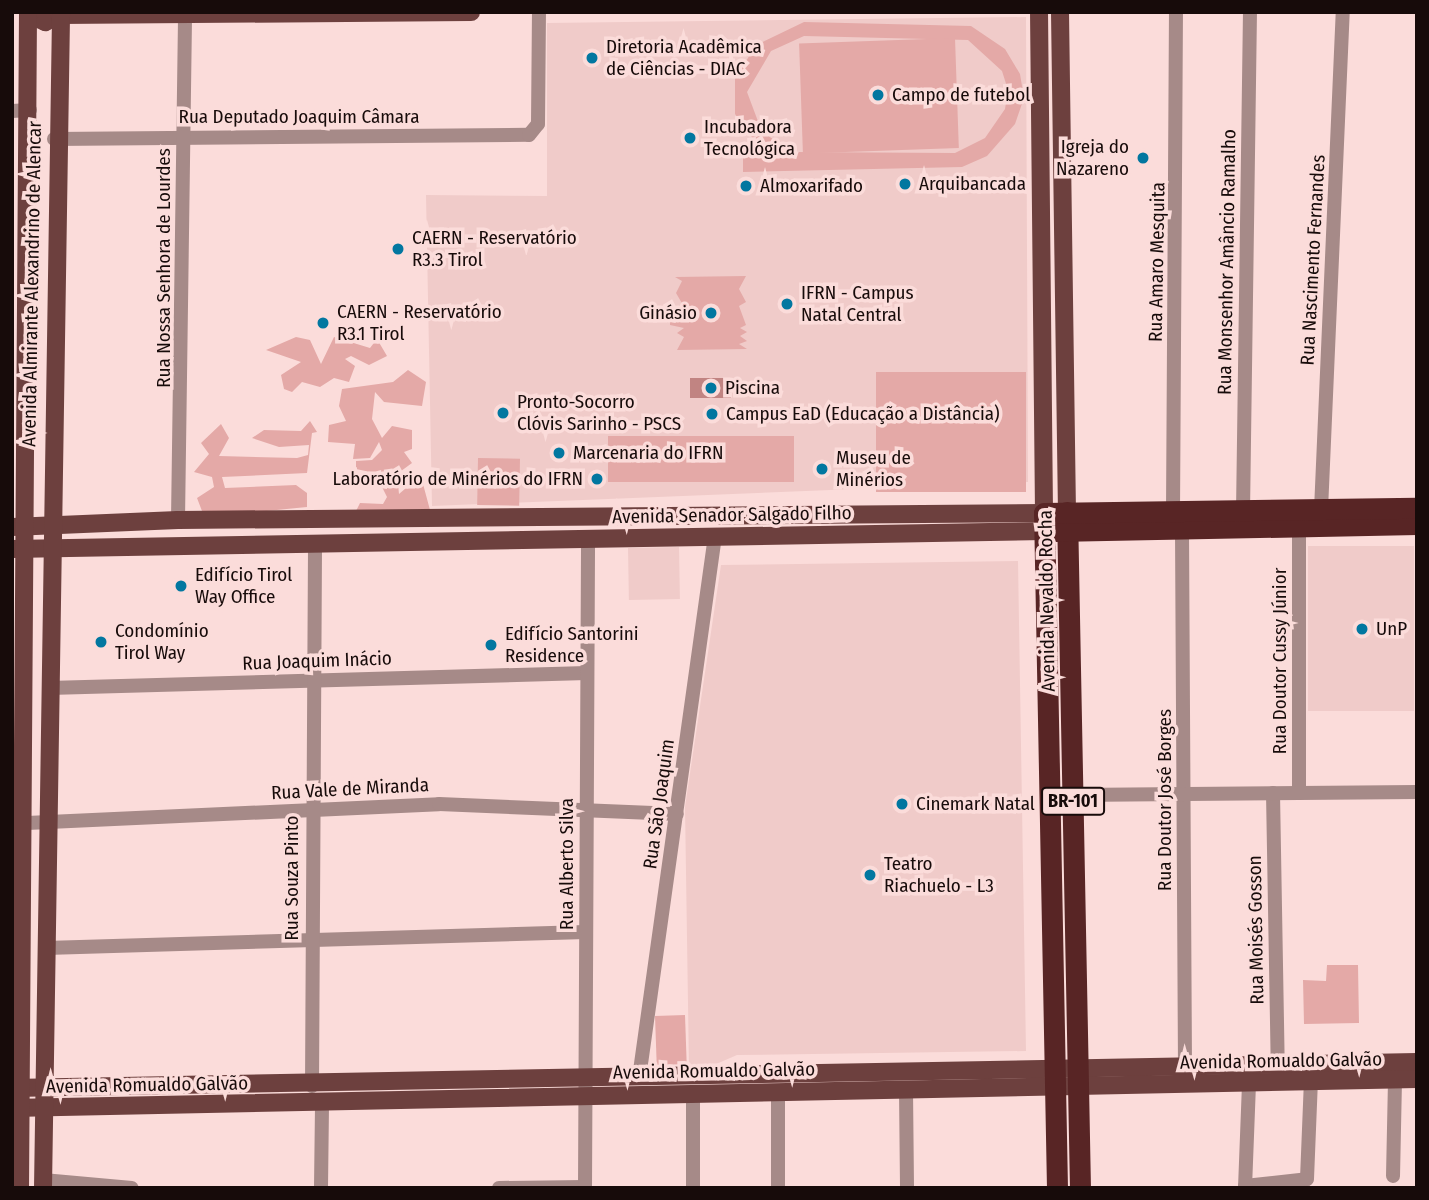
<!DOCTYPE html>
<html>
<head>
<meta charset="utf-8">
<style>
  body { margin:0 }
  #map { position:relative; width:1429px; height:1200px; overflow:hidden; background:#fbdcda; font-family:"Fira Sans Condensed",sans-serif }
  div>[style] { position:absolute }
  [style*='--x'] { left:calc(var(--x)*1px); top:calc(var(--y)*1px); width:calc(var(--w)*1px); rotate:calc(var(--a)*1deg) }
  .built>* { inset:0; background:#f0cbc9; transform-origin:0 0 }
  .green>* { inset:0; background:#e4a9a7; transform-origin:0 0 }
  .water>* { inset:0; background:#c18482; transform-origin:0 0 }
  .minor>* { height:14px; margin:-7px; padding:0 7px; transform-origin:7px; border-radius:7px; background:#a68a88 }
  .major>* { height:18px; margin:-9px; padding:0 9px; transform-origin:9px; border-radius:9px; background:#6d403e }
  .highway>* { height:21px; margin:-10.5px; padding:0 10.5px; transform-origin:10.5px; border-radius:10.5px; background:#582525 }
  .dots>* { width:19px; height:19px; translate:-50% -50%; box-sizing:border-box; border:4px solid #fbdcda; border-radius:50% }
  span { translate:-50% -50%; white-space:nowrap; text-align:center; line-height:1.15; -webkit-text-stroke:7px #fbdcda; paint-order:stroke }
  .shield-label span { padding:2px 5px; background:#fbdcda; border:2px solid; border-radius:5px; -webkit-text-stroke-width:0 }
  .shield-label { font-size:18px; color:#170b0a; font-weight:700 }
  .poi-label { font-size:19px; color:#170b0a }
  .left { translate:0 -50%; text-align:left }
  .right { translate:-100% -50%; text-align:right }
  .street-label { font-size:19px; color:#170b0a }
  .frame { position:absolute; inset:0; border:14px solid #170b0a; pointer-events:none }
</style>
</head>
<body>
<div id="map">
  <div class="built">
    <i style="clip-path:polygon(1026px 17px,1028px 482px,432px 506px,426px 195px,547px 196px,547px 23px)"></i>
    <i style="left:1308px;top:546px;width:106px;height:165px"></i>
    <i style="left:679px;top:547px;width:52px;height:51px;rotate:89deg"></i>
    <i style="clip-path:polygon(1018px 561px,1026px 1051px,737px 1055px,707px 1068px,689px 1069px,685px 807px,721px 565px)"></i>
  </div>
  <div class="green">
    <i style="clip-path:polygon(evenodd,804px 22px,971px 26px,1005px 49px,1020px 74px,1024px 98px,1015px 124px,987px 156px,962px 167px,743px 172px,743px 156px,765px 155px,735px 114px,735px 79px,756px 45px,804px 22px,804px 36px,968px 40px,1002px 71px,1008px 90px,1005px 109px,985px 138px,955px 153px,793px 152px,762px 132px,747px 92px,771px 51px,804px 36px)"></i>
    <i style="left:955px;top:38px;width:110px;height:156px;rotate:88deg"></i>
    <i style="clip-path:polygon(746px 276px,739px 289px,746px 302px,739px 306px,746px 325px,740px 328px,747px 332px,740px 336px,747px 341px,739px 344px,747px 349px,677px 350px,684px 337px,677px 333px,684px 328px,670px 325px,670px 316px,683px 313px,676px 310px,683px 305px,676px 293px,682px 281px,675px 277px)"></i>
    <i style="clip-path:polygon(296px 337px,310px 340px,321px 364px,334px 337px,370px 348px,377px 339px,387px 356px,369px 365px,351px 356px,345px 359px,355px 366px,349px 382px,334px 378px,320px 387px,302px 382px,292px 392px,284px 389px,281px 375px,301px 362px,266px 350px)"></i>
    <i style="clip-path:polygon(408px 370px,426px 382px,422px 406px,384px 402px,375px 392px,372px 419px,382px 438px,392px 426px,412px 430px,412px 449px,404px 452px,412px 463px,397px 474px,399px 494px,413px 482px,423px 484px,430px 510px,356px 511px,360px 503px,383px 504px,387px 497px,375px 473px,356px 469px,356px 461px,372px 460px,382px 450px,379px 442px,370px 458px,353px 459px,355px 444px,328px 442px,329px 425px,346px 421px,339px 406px,342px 389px,393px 382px)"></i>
    <i style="left:876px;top:372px;width:150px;height:120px"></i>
    <i style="clip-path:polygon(310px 421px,317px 432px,312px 433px,307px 473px,222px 477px,225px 488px,296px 485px,307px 493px,307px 507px,215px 516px,202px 511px,197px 498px,214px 487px,212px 477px,194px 472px,209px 454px,201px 443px,221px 424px,229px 438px,219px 456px,297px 458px,308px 455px,309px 445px,279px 447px,252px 438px,264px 430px,301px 431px)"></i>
    <i style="left:794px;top:436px;width:46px;height:186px;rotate:90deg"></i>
    <i style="left:478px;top:458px;width:42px;height:47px;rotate:1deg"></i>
    <i style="clip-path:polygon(1327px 965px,1358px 965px,1359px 1023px,1304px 1024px,1303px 980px,1326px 981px)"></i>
    <i style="left:685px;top:1015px;width:49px;height:30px;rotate:88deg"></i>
  </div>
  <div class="water">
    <i style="left:690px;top:378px;width:41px;height:20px"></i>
  </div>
  <div class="minor">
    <i style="--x:12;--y:111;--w:18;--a:-3"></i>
    <i style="--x:54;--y:139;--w:475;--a:-0.5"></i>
    <i style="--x:529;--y:135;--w:14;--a:-51"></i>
    <i style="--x:538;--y:124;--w:112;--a:-89.5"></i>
    <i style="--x:1321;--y:510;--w:498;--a:-87.5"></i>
    <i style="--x:1243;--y:512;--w:500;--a:-89.2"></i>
    <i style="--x:1173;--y:513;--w:501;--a:-89.66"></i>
    <i style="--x:178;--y:520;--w:504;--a:-89.2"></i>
    <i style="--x:1299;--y:528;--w:265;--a:90"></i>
    <i style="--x:1182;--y:531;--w:538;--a:89.68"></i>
    <i style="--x:49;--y:688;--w:538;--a:-1.6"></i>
    <i style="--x:1273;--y:793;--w:273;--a:89"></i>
    <i style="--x:1073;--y:795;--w:344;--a:-0.5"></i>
    <i style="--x:27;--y:823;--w:412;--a:-2.6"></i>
    <i style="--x:439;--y:804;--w:238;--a:2.4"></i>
    <i style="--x:46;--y:948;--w:540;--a:-1.7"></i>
    <i style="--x:639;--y:1078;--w:547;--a:-82.02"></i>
    <i style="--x:312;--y:1086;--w:541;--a:-89.68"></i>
    <i style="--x:906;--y:1090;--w:98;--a:89.4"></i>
    <i style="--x:778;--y:1091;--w:97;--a:90"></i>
    <i style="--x:1393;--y:1176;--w:97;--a:-88.8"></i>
    <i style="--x:43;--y:1180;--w:89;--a:5.1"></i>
    <i style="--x:1245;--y:1186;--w:62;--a:-6.4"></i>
    <i style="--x:1307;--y:1179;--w:99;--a:-87.7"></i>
    <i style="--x:321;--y:1188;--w:86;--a:-89.3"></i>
    <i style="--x:499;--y:1188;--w:86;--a:-0.7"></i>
    <i style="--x:585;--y:1188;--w:648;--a:-89.73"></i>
    <i style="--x:693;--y:1188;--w:96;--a:-90"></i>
    <i style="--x:1245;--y:1188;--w:106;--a:-87.8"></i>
  </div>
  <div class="major">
    <i style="--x:1060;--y:12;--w:500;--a:89.2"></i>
    <i style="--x:30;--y:15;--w:17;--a:25"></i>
    <i style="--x:45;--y:22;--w:16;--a:-27"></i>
    <i style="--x:59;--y:15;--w:412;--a:-0.4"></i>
    <i style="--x:12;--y:527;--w:166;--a:-2.4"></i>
    <i style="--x:178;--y:520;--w:866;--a:-0.46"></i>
    <i style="--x:1044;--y:513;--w:501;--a:-90.57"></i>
    <i style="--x:12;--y:549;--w:1032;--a:-1"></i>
    <i style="--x:12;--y:1088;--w:1405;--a:-1.06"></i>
    <i style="--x:12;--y:1108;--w:1405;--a:-1.18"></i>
    <i style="--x:20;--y:1188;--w:1176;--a:-89.61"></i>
    <i style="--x:43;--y:1188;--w:1176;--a:-89.12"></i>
  </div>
  <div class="highway">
    <i style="--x:1067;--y:512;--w:676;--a:88.9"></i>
    <i style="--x:1055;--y:531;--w:362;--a:-1.1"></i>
    <i style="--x:1057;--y:1188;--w:675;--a:-91.1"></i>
    <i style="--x:1044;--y:513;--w:373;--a:-0.8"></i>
  </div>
  <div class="dots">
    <i style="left:592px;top:58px;background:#0277a0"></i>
    <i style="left:878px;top:95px;background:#0277a0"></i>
    <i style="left:690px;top:138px;background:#0277a0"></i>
    <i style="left:1143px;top:158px;background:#0277a0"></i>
    <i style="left:905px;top:184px;background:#0277a0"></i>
    <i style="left:746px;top:186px;background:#0277a0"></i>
    <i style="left:398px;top:249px;background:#0277a0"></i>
    <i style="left:787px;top:304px;background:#0277a0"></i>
    <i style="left:711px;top:313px;background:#0277a0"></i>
    <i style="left:323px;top:323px;background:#0277a0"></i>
    <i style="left:711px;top:388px;background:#0277a0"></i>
    <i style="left:503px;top:413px;background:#0277a0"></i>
    <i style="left:712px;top:414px;background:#0277a0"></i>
    <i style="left:559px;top:453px;background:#0277a0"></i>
    <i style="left:822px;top:469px;background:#0277a0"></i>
    <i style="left:597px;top:479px;background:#0277a0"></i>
    <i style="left:181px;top:586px;background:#0277a0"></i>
    <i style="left:1362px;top:629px;background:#0277a0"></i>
    <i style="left:101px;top:642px;background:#0277a0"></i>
    <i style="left:491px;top:645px;background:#0277a0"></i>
    <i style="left:902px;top:804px;background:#0277a0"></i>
    <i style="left:870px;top:875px;background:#0277a0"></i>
  </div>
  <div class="shield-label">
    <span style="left:1073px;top:801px">BR-101</span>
  </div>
  <div class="poi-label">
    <span class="left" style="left:606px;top:58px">Diretoria Acadêmica<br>de Ciências - DIAC</span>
    <span class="left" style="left:892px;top:95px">Campo de futebol</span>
    <span class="left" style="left:704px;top:138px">Incubadora<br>Tecnológica</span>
    <span class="right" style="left:1129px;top:158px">Igreja do<br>Nazareno</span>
    <span class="left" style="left:919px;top:184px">Arquibancada</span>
    <span class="left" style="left:760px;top:186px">Almoxarifado</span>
    <span class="left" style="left:412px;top:249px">CAERN - Reservatório<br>R3.3 Tirol</span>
    <span class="left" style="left:801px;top:304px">IFRN - Campus<br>Natal Central</span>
    <span class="left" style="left:337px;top:323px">CAERN - Reservatório<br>R3.1 Tirol</span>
    <span class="right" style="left:697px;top:313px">Ginásio</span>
    <span class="left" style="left:725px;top:388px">Piscina</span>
    <span class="left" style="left:517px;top:413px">Pronto-Socorro<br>Clóvis Sarinho - PSCS</span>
    <span class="left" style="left:726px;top:414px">Campus EaD (Educação a Distância)</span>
    <span class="left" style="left:573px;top:453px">Marcenaria do IFRN</span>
    <span class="left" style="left:836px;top:469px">Museu de<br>Minérios</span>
    <span class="right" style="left:583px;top:479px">Laboratório de Minérios do IFRN</span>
    <span class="left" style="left:195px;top:586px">Edifício Tirol<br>Way Office</span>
    <span class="left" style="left:1376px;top:629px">UnP</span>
    <span class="left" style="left:115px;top:642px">Condomínio<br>Tirol Way</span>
    <span class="left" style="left:505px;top:645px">Edifício Santorini<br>Residence</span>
    <span class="left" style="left:916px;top:804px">Cinemark Natal</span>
    <span class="left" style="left:884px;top:875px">Teatro<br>Riachuelo - L3</span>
  </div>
  <div class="street-label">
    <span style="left:299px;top:117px">Rua Deputado Joaquim Câmara</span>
    <span style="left:1313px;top:260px;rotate:-87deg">Rua Nascimento Fernandes</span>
    <span style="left:1157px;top:262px;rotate:-89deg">Rua Amaro Mesquita</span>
    <span style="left:1227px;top:262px;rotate:-89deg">Rua Monsenhor Amâncio Ramalho</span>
    <span style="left:164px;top:268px;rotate:-90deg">Rua Nossa Senhora de Lourdes</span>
    <span style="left:32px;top:284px;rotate:-89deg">Avenida Almirante Alexandrino de Alencar</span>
    <span style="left:732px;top:515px;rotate:-1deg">Avenida Senador Salgado Filho</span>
    <span style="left:1047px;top:601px;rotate:-91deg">Avenida Nevaldo Rocha</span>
    <span style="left:317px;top:661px;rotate:-2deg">Rua Joaquim Inácio</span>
    <span style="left:1280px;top:661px;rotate:-90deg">Rua Doutor Cussy Júnior</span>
    <span style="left:350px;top:789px;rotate:-3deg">Rua Vale de Miranda</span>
    <span style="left:1165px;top:800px;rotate:-90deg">Rua Doutor José Borges</span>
    <span style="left:659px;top:804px;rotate:-82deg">Rua São Joaquim</span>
    <span style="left:567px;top:864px;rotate:-90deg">Rua Alberto Silva</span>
    <span style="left:292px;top:878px;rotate:-90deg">Rua Souza Pinto</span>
    <span style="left:1256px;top:930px;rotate:-91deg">Rua Moisés Gosson</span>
    <span style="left:1281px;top:1061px;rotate:-1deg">Avenida Romualdo Galvão</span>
    <span style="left:714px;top:1071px;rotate:-1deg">Avenida Romualdo Galvão</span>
    <span style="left:147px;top:1085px;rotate:-1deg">Avenida Romualdo Galvão</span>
  </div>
  <div class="frame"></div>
</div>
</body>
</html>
